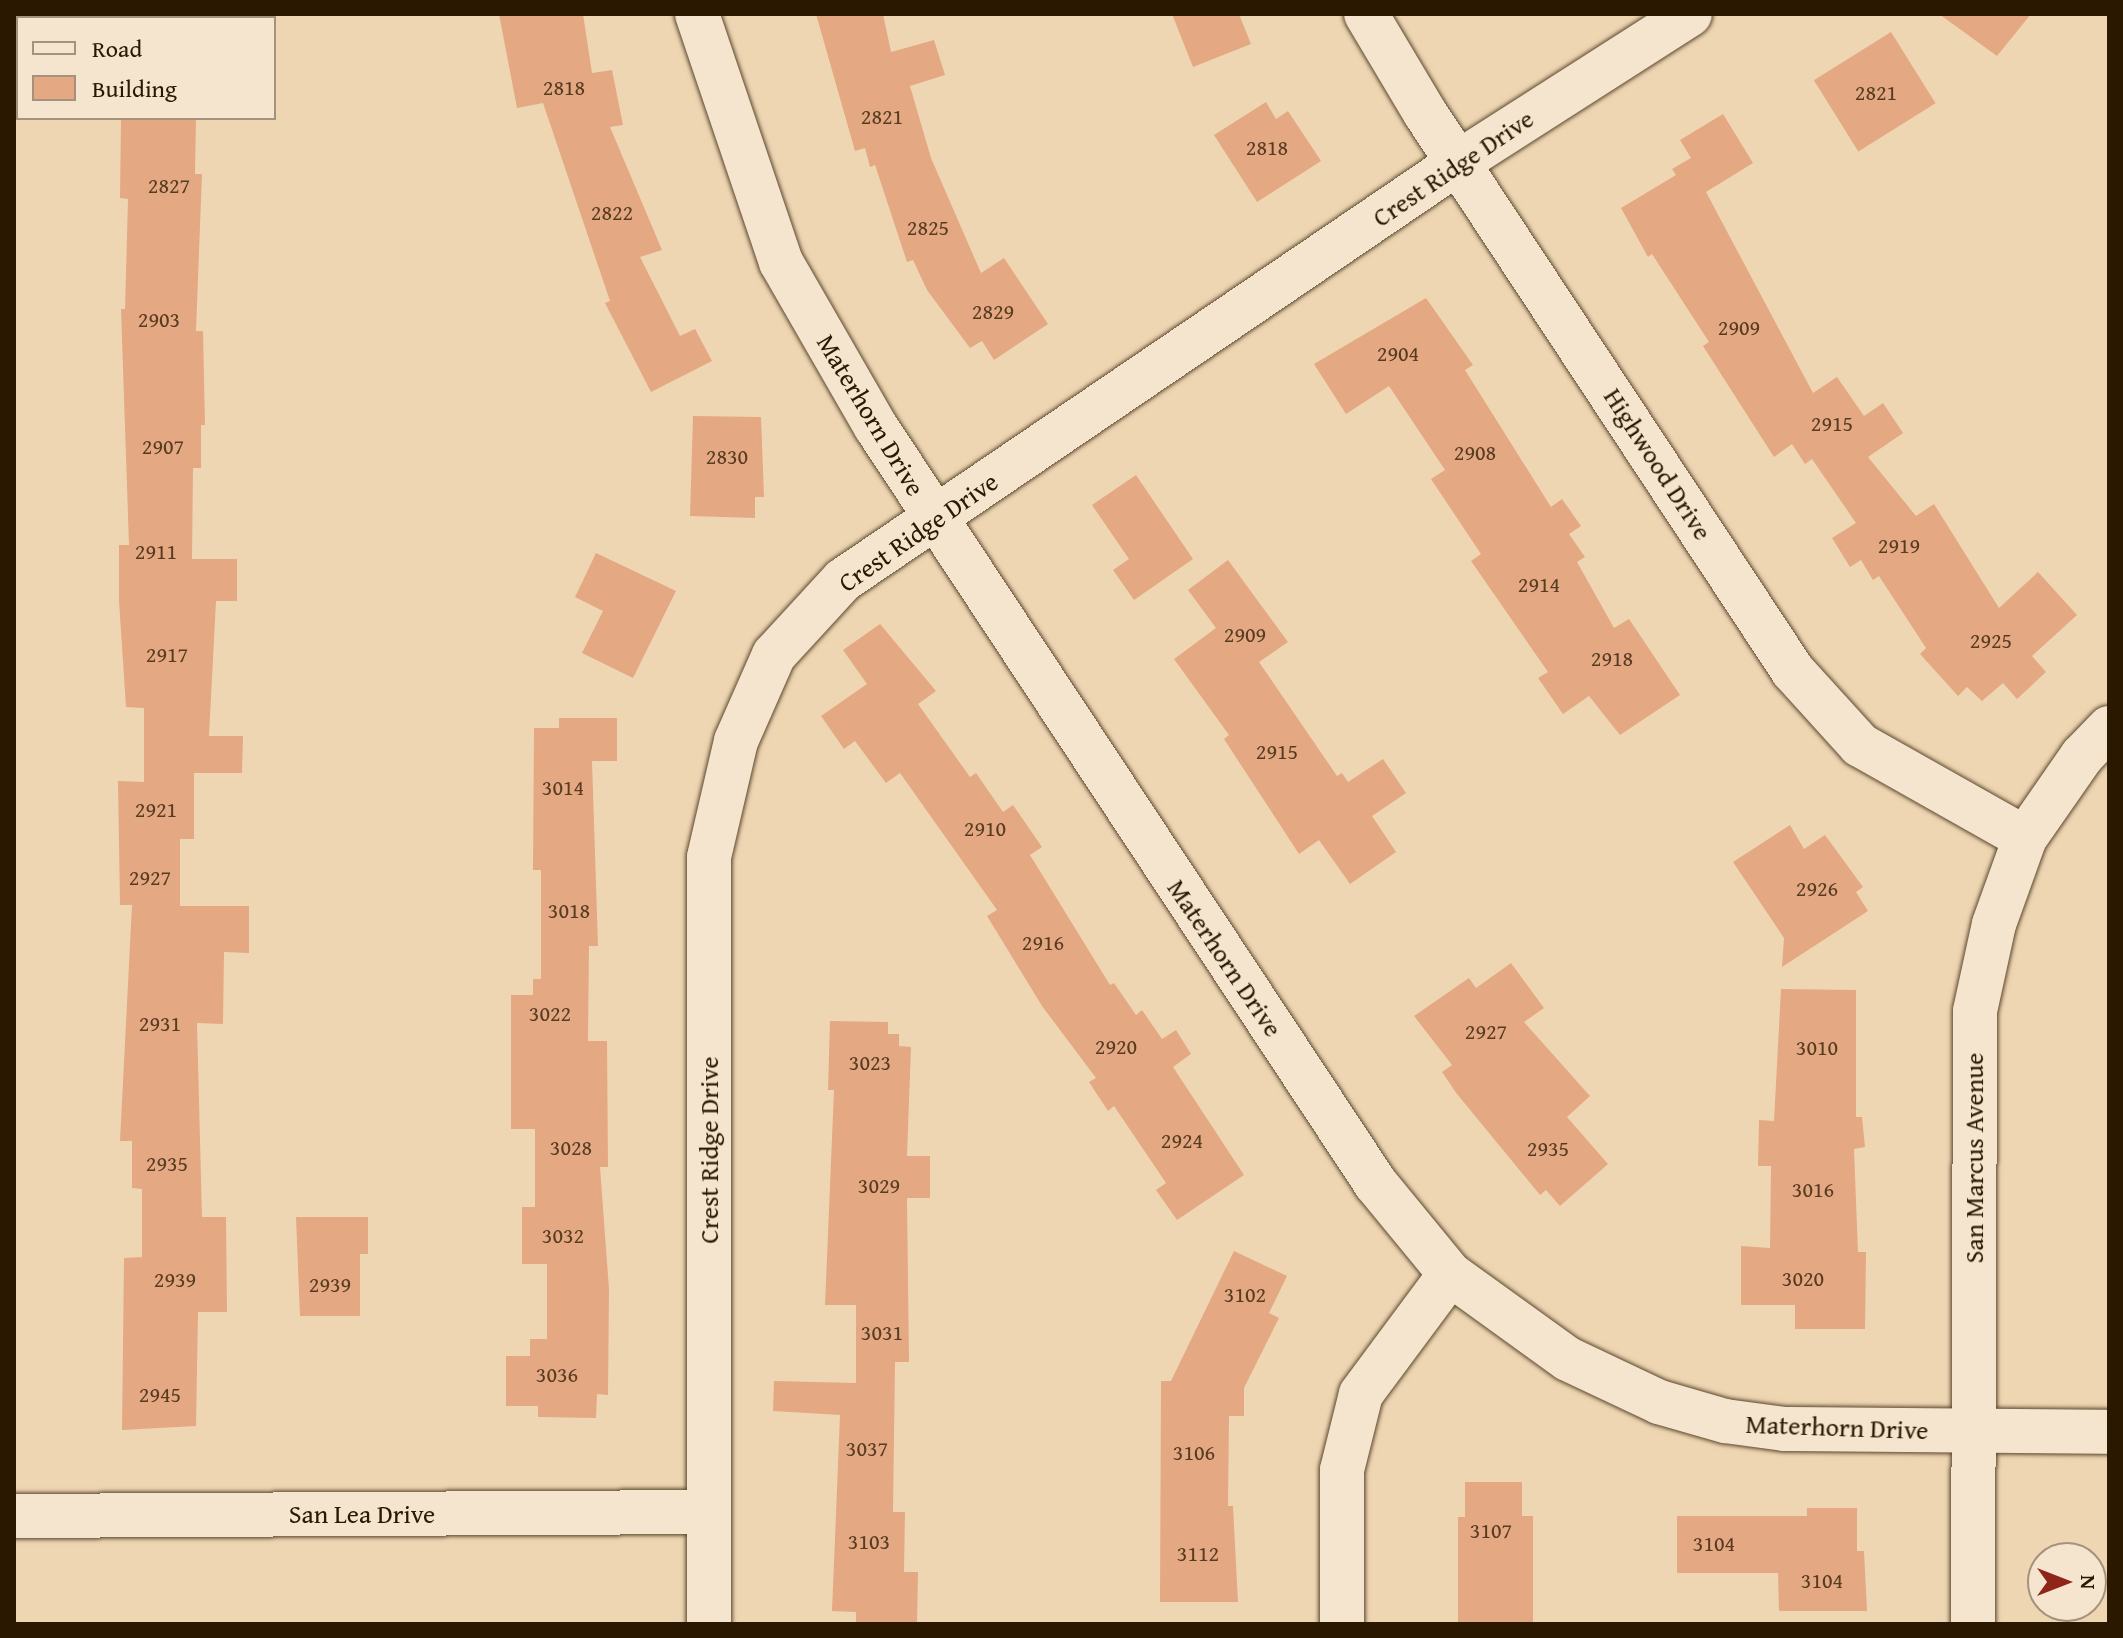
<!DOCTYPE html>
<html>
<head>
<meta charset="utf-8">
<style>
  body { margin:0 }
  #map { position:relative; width:2123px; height:1638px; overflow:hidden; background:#efd6b3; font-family:"Gentium Book Plus",serif }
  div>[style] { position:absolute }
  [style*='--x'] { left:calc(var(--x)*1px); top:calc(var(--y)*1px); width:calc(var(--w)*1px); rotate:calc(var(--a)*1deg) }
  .building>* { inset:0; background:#e4a883; transform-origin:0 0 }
  .roads { filter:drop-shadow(0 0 2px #5b482d) drop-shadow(0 0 2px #5b482d) }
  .minor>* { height:44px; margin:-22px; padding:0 22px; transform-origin:22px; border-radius:22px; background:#f5e4ce }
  span { translate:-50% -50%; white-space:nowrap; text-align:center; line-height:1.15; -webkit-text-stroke:6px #f5e4ce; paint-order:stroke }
  .number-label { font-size:22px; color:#583c21 }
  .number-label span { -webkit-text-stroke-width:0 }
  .street-label { font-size:26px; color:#2a1800 }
  .frame { position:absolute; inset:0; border:16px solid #2a1800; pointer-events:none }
  .legend { position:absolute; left:16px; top:16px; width:260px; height:104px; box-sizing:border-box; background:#f5e4ce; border:2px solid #a4927c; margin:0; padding:10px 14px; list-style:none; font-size:24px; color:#2a1800 }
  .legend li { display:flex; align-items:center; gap:16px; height:40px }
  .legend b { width:40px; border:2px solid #a4927c }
  .north { position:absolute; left:2027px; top:1542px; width:80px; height:80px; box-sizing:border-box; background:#f5e4ce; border:2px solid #a4927c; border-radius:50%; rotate:90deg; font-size:22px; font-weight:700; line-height:32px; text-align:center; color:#2a1800 }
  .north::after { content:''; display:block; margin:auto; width:28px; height:36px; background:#8f2418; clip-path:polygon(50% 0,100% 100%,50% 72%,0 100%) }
</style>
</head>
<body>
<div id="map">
  <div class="building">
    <i style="clip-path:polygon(499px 14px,583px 14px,592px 73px,612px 70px,623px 125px,610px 127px,662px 250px,640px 257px,680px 336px,695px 329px,712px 361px,651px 392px,605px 303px,610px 301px,543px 103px,517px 108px)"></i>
    <i style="clip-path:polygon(816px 14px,883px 14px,891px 52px,934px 40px,945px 75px,910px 86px,931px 158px,981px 273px,1004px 258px,1048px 324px,994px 360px,982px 341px,970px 348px,927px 290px,913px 260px,907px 262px,875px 165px,870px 167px,865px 148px,855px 151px)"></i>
    <i style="clip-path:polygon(1172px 14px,1239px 14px,1251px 44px,1193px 67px)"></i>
    <i style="clip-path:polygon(1939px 14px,2031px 14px,1997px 56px)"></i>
    <i style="left:1891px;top:32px;width:84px;height:91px;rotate:58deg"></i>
    <i style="clip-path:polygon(1266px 102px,1276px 119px,1288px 111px,1321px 161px,1257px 202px,1214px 135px)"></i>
    <i style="clip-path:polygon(1723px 114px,1753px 163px,1706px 192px,1813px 393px,1837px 377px,1864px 416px,1883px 403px,1903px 433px,1868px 457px,1916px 516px,1934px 504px,1999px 608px,2038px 572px,2077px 615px,2032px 656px,2046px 672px,2017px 699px,2003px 683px,1982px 701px,1967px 687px,1958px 696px,1920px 654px,1926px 648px,1879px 576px,1873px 580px,1861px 560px,1850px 567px,1832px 538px,1856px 523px,1812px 459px,1805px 464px,1792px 444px,1774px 457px,1703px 346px,1709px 342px,1652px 254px,1648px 257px,1621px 208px,1676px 175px,1672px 169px,1691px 158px,1680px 140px)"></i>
    <i style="clip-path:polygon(121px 118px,196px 118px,195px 174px,202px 174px,196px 331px,203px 331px,205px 425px,201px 425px,201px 468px,193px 468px,192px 559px,237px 559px,237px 601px,216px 601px,209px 736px,243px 736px,242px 773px,194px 773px,194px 839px,180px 839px,180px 906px,249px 906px,249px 953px,224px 952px,223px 1024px,197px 1023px,202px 1217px,226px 1217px,227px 1312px,198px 1312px,196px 1426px,122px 1430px,124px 1258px,142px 1257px,142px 1189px,132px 1188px,132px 1141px,120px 1141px,132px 905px,120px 905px,118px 781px,144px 782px,144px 708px,126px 707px,119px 601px,119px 545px,129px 545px,121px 309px,125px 309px,128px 199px,120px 198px)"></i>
    <i style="clip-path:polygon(1426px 298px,1473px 365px,1465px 370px,1551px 507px,1562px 499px,1581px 526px,1569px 534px,1585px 557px,1577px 562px,1614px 628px,1629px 619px,1680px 695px,1620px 735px,1589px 696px,1563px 714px,1538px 678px,1548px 672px,1471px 561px,1481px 554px,1431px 479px,1445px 470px,1389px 386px,1346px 414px,1314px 364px)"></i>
    <i style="clip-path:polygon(693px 416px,761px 417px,764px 497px,755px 497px,755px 518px,690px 516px)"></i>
    <i style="clip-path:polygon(1136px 475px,1193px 559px,1134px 600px,1113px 570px,1129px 559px,1092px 505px)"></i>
    <i style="clip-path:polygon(596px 553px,676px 591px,633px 678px,582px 653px,603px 611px,575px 597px)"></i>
    <i style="clip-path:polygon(1228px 560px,1288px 642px,1259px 662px,1337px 776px,1342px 773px,1348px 782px,1383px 759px,1406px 793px,1372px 816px,1396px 852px,1350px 884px,1319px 840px,1299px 854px,1224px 739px,1229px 735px,1174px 659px,1216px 628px,1188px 590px)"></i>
    <i style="clip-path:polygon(880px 624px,936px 691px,918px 704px,970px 777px,976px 773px,1003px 812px,1013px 805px,1042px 847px,1030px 855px,1110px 985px,1114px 983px,1136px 1015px,1142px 1010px,1162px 1039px,1176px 1030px,1191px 1054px,1173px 1067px,1244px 1175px,1177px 1220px,1156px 1190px,1166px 1183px,1114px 1106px,1108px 1111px,1089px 1082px,1096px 1078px,1042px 1006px,987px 916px,997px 910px,900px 773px,886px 783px,855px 741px,844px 749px,821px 716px,867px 684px,843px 650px)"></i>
    <i style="clip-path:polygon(559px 718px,617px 718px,617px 761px,592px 761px,598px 946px,589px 946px,588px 1041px,607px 1041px,608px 1167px,600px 1167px,609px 1289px,608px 1395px,597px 1394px,596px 1418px,538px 1417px,538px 1406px,506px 1406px,506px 1356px,530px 1356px,530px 1339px,547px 1339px,547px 1264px,522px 1264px,522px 1207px,535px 1207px,535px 1129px,511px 1129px,511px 995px,533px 995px,533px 979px,541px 979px,541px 870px,533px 870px,534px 728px,559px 728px)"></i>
    <i style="clip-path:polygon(1790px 825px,1804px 849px,1825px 835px,1863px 887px,1856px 892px,1868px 911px,1782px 967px,1784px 938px,1733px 862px)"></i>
    <i style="clip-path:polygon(1511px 963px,1544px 1008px,1524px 1022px,1590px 1096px,1567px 1117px,1608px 1164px,1560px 1206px,1546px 1190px,1540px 1195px,1457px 1094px,1442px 1072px,1452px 1065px,1414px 1016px,1469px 978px,1476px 988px)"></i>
    <i style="clip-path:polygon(1781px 989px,1856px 990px,1856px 1117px,1862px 1117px,1865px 1147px,1854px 1149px,1858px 1252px,1866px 1252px,1865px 1329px,1795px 1329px,1795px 1305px,1741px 1305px,1741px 1246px,1770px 1248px,1771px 1166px,1758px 1166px,1759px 1120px,1774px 1121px)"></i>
    <i style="clip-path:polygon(830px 1021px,888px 1022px,888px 1034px,899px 1034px,899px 1046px,911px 1047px,907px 1156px,930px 1156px,930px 1198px,907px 1198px,909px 1362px,895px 1362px,893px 1512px,905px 1512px,904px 1572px,918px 1572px,917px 1624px,856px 1624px,856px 1612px,832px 1611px,840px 1415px,773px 1411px,774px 1381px,856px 1383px,856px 1305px,825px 1305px,834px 1090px,828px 1090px)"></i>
    <i style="clip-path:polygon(296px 1217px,368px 1217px,368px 1254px,360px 1254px,360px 1316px,300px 1316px)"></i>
    <i style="clip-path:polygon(1234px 1251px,1287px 1276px,1269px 1313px,1279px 1318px,1244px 1388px,1244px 1416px,1229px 1416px,1228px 1506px,1233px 1506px,1238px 1602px,1160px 1602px,1161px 1381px,1171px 1381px)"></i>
    <i style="clip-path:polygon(1465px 1482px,1522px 1482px,1522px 1516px,1533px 1516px,1533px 1624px,1458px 1624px,1458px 1517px,1465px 1517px)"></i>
    <i style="clip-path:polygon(1807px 1508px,1857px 1508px,1857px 1551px,1864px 1551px,1867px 1611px,1779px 1611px,1778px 1573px,1677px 1573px,1677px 1516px,1807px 1516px)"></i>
  </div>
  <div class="roads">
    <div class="minor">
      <i style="--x:697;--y:14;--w:262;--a:71.3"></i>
      <i style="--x:781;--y:262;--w:190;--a:60.1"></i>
      <i style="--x:876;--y:427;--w:907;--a:56.56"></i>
      <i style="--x:1376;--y:1184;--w:117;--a:50.6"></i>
      <i style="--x:1450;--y:1274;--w:145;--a:35.8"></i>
      <i style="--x:1568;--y:1359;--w:101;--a:25.3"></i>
      <i style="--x:1659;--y:1402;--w:69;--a:16.1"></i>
      <i style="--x:1725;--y:1421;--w:60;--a:7.7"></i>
      <i style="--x:1784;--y:1429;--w:325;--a:0.5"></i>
      <i style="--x:1366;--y:14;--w:115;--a:59.2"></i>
      <i style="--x:1425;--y:113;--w:668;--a:56.6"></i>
      <i style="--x:1793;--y:671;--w:100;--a:47.8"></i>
      <i style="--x:1860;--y:745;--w:189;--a:29.4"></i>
      <i style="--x:14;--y:1516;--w:695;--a:-0.33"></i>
      <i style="--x:709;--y:1624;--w:767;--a:-90"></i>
      <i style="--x:709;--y:857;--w:119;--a:-76.9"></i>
      <i style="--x:736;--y:741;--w:94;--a:-66.2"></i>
      <i style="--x:774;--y:655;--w:102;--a:-47.4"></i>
      <i style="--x:843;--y:580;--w:744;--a:-34.16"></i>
      <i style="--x:1459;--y:162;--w:274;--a:-32.6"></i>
      <i style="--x:1342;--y:1624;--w:154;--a:-90"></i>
      <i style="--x:1342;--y:1470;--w:78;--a:-76"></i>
      <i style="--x:1361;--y:1394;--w:149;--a:-53.4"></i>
      <i style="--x:1973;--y:1624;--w:613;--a:-89.81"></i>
      <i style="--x:1975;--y:1011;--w:89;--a:-77.7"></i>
      <i style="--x:1994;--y:924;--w:91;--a:-70.2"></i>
      <i style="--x:2025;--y:838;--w:100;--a:-55.2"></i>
      <i style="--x:2082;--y:756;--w:39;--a:-46"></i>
    </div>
  </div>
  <div class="number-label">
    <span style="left:564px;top:88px">2818</span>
    <span style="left:1876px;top:93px">2821</span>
    <span style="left:882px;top:117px">2821</span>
    <span style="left:1267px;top:148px">2818</span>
    <span style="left:169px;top:186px">2827</span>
    <span style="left:612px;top:213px">2822</span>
    <span style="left:928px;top:228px">2825</span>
    <span style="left:993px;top:312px">2829</span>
    <span style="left:159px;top:320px">2903</span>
    <span style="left:1739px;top:328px">2909</span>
    <span style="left:1398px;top:354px">2904</span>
    <span style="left:1832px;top:424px">2915</span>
    <span style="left:163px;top:447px">2907</span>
    <span style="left:1475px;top:453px">2908</span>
    <span style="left:727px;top:457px">2830</span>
    <span style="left:1899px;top:546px">2919</span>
    <span style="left:156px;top:552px">2911</span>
    <span style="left:1539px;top:585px">2914</span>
    <span style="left:1245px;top:635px">2909</span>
    <span style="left:1991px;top:641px">2925</span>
    <span style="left:167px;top:655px">2917</span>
    <span style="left:1612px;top:659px">2918</span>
    <span style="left:1277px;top:752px">2915</span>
    <span style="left:563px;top:788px">3014</span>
    <span style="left:156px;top:810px">2921</span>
    <span style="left:985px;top:829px">2910</span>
    <span style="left:150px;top:878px">2927</span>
    <span style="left:1817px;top:889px">2926</span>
    <span style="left:569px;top:911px">3018</span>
    <span style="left:1043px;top:943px">2916</span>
    <span style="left:550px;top:1014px">3022</span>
    <span style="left:160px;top:1024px">2931</span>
    <span style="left:1486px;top:1032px">2927</span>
    <span style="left:1116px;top:1047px">2920</span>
    <span style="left:1817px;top:1048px">3010</span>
    <span style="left:870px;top:1063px">3023</span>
    <span style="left:1182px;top:1141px">2924</span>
    <span style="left:571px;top:1148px">3028</span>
    <span style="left:1548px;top:1149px">2935</span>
    <span style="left:167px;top:1164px">2935</span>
    <span style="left:879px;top:1186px">3029</span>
    <span style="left:1813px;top:1190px">3016</span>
    <span style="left:563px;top:1236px">3032</span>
    <span style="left:1803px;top:1279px">3020</span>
    <span style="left:175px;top:1280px">2939</span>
    <span style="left:330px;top:1285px">2939</span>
    <span style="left:1245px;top:1295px">3102</span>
    <span style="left:882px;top:1333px">3031</span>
    <span style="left:557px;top:1375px">3036</span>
    <span style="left:160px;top:1395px">2945</span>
    <span style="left:867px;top:1449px">3037</span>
    <span style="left:1194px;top:1453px">3106</span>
    <span style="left:1491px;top:1531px">3107</span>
    <span style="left:869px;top:1542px">3103</span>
    <span style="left:1714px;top:1544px">3104</span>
    <span style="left:1198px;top:1554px">3112</span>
    <span style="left:1822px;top:1581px">3104</span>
  </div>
  <div class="street-label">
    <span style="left:1453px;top:168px;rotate:-34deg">Crest Ridge Drive</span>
    <span style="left:871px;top:415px;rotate:59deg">Materhorn Drive</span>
    <span style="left:1658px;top:464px;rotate:57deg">Highwood Drive</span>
    <span style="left:918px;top:532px;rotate:-35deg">Crest Ridge Drive</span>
    <span style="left:1225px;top:958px;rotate:56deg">Materhorn Drive</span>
    <span style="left:709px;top:1150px;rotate:-90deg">Crest Ridge Drive</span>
    <span style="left:1974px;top:1158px;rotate:-90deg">San Marcus Avenue</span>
    <span style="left:1837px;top:1427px;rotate:2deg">Materhorn Drive</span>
    <span style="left:362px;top:1514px">San Lea Drive</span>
  </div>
  <div class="frame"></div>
  <ul class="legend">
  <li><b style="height:10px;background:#f5e4ce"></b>Road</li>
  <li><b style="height:22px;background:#e4a883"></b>Building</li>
  </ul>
  <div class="north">N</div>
</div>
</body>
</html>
